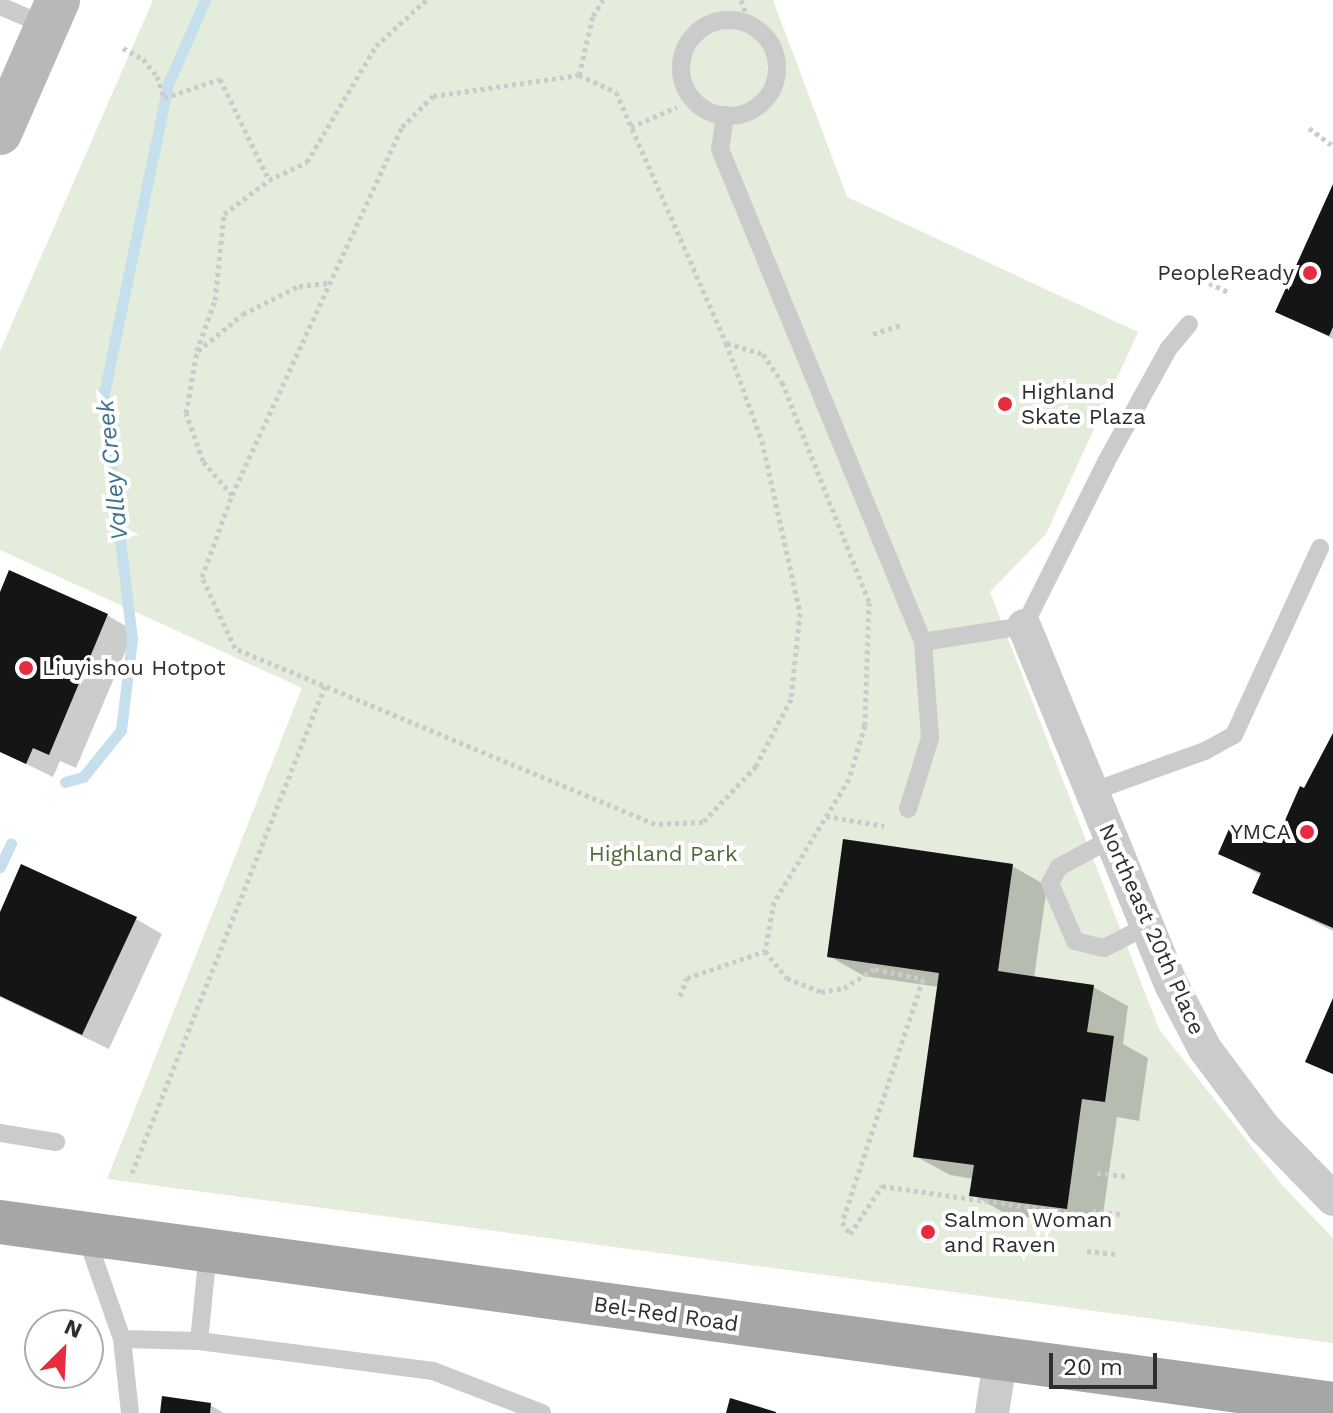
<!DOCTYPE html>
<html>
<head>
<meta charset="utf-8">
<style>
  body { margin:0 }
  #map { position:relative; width:1333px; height:1413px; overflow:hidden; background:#fff; font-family:"Work Sans",sans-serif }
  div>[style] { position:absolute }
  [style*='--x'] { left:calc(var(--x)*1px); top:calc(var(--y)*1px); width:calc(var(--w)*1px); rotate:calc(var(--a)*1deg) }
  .green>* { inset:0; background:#e4ecdb }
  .shadow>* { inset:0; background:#0003 }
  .stream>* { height:11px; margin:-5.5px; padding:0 5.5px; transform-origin:5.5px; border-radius:5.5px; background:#c6dfec }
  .building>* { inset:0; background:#151515 }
  .path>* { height:5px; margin-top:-2.5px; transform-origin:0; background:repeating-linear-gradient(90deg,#cbcbcb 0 4px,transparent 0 8px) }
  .service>* { height:18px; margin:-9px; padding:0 9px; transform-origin:9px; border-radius:9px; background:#cbcbcb }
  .service>.ring { margin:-9px; padding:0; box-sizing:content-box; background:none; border:18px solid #cbcbcb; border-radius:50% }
  .minor>* { height:34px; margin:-17px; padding:0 17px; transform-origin:17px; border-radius:17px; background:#cbcbcb }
  .secondary>* { height:44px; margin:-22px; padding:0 22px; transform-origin:22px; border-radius:22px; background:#b8b8b8 }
  .primary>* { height:44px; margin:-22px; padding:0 22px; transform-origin:22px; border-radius:22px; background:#a6a6a6 }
  .dots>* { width:22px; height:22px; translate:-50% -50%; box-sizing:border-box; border:4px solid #fff; border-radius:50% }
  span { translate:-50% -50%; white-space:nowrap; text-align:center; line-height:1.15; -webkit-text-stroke:8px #fff; paint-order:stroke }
  .poi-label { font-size:22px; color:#2e2e2e }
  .right { translate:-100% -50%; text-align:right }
  .left { translate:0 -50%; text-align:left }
  .park-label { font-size:22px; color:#526a3a }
  .street-label { font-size:22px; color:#2e2e2e }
  .water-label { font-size:24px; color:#3a7291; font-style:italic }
  .north { position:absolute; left:24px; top:1309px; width:80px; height:80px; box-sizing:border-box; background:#fff; border:2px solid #ababab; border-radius:50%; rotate:24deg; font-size:22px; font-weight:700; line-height:32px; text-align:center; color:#2e2e2e }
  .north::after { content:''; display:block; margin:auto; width:28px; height:36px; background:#e82c40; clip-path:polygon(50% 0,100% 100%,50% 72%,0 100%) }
  .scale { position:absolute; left:1049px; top:1353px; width:108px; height:36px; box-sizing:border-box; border:4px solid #2e2e2e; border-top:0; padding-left:10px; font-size:24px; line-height:28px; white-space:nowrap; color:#2e2e2e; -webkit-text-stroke:6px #fff; paint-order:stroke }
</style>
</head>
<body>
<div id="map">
  <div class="green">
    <i style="clip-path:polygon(153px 0,773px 0,847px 197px,1138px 332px,1046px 534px,990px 592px,1159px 1029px,1281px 1184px,1333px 1238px,1333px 1343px,107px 1179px,302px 688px,0 550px,0 351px)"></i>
  </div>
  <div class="shadow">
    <i style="clip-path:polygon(1333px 189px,1333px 339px,1278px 311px)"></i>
    <i style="clip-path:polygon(0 597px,107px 615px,134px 631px,76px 768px,60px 761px,53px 777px,0 751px)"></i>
    <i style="clip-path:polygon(1333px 738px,1333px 931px,1255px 892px,1262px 876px,1220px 853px,1277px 844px)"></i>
    <i style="clip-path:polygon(1012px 866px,1047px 886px,1034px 978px,1093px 987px,1128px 1006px,1123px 1044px,1148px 1058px,1139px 1121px,1117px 1117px,1101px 1228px,1006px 1214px,972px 1194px,974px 1179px,950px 1175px,915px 1156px,939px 987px,864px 976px,829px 956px)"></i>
    <i style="clip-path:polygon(0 917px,136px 919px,162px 934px,109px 1049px,0 997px)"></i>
    <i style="clip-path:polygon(210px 1405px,224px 1413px,162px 1413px)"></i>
  </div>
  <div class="stream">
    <i style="--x:65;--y:782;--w:19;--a:-16"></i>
    <i style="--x:83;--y:777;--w:60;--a:-51"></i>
    <i style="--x:121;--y:730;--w:92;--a:-83.1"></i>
    <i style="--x:132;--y:639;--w:243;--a:-96.9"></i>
    <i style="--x:103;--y:398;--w:321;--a:-78.3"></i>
    <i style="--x:168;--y:84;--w:92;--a:-66.2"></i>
    <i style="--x:0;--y:867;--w:26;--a:-65"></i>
  </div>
  <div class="building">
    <i style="clip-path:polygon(1333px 184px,1333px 327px,1329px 336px,1275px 312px)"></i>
    <i style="clip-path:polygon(9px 570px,108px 614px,49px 755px,33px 748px,26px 764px,0 752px,0 592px)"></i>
    <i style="clip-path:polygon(1333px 733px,1333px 928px,1252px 893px,1261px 873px,1218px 854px,1232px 822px,1276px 841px,1300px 786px,1304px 788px)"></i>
    <i style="clip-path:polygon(843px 839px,1013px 864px,998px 971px,1094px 985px,1087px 1032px,1114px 1036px,1105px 1102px,1082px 1099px,1067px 1209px,969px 1196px,974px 1165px,913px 1157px,939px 973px,827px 957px)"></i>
    <i style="clip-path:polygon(21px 864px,137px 917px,82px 1035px,0 996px,0 912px)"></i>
    <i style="clip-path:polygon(1333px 998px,1333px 1074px,1305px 1062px)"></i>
    <i style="clip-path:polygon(162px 1396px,211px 1403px,210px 1413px,160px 1413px)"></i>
    <i style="clip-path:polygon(730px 1398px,776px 1412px,776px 1413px,726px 1413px)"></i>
  </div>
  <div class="path">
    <i style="--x:741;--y:0;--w:28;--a:69"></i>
    <i style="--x:123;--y:48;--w:23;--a:29"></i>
    <i style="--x:143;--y:59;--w:22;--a:51"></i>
    <i style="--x:157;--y:76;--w:23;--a:72"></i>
    <i style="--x:164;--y:98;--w:59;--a:-18.7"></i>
    <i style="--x:220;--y:79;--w:112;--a:64.1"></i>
    <i style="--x:579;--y:75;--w:41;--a:24.7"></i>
    <i style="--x:616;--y:92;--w:274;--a:66.3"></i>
    <i style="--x:726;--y:343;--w:104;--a:69.8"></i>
    <i style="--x:762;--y:441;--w:176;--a:77.5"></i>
    <i style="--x:800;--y:613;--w:86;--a:96"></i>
    <i style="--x:791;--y:699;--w:76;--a:117.6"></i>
    <i style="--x:756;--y:766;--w:77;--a:133.4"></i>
    <i style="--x:703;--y:822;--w:48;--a:177.6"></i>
    <i style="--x:655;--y:824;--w:455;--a:-157.3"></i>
    <i style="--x:235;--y:648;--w:78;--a:-114.9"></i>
    <i style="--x:202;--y:577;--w:87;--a:-69.9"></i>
    <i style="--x:232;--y:495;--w:405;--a:-65.2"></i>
    <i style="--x:402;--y:127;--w:44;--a:-45"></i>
    <i style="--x:433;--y:96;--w:148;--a:-8.2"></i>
    <i style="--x:579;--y:75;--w:61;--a:-76.7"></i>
    <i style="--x:593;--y:16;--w:19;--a:-58"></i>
    <i style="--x:631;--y:127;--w:50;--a:-23.5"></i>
    <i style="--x:1309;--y:128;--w:30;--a:37"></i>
    <i style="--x:1209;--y:283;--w:23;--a:25"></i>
    <i style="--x:873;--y:334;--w:29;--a:-18"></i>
    <i style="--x:727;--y:343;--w:38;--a:17"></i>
    <i style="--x:763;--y:354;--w:34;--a:56"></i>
    <i style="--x:782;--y:382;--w:237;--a:68.4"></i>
    <i style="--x:869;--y:602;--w:123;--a:91.9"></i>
    <i style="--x:865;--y:725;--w:56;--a:106.5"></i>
    <i style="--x:849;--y:779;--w:144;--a:121.4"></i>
    <i style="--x:774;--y:902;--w:50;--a:100.4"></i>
    <i style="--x:765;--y:951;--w:35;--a:51"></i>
    <i style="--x:787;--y:978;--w:37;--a:22"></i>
    <i style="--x:821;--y:992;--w:23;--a:-10"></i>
    <i style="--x:844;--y:988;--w:36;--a:-32"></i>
    <i style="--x:875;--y:969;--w:49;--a:11.8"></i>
    <i style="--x:923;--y:979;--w:256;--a:108.4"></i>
    <i style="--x:842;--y:1222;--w:14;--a:56"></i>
    <i style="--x:850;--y:1234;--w:58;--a:-56.3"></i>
    <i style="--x:882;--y:1186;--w:204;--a:8.2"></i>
    <i style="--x:198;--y:351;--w:58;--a:-39.4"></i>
    <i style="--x:243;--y:314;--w:63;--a:-26.6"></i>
    <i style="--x:299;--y:286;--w:31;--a:-6"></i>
    <i style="--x:232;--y:495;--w:45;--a:-130.5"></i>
    <i style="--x:203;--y:461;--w:51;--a:-109.5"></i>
    <i style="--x:186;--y:413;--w:63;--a:-79.9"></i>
    <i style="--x:197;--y:351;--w:54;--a:-70.6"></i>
    <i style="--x:215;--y:300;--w:86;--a:-84"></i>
    <i style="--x:224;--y:214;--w:56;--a:-37.1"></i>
    <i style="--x:269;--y:180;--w:42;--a:-25.3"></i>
    <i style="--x:307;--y:162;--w:135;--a:-59.3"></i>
    <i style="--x:376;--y:46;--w:68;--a:-42.6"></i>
    <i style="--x:826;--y:816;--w:59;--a:9.8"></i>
    <i style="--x:680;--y:996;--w:19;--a:-69"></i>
    <i style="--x:687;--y:978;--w:83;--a:-19.1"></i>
    <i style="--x:132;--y:1173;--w:524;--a:-68.38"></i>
    <i style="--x:1097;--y:1173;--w:29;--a:6"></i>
    <i style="--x:1092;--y:1211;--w:28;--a:6"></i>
    <i style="--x:1087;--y:1251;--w:28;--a:6"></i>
  </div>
  <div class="service">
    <i style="--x:0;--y:6;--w:51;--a:23.1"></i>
    <i class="ring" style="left:681px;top:20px;width:78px;height:78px"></i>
    <i style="--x:725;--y:115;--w:34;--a:98"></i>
    <i style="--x:720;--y:149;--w:533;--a:67.62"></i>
    <i style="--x:923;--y:642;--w:102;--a:-9"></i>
    <i style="--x:1024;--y:626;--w:183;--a:-63.4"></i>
    <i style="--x:1106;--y:462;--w:130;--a:-61.1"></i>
    <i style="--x:1169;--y:348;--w:31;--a:-50"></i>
    <i style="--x:1091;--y:792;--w:121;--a:-19.8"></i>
    <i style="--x:1205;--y:751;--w:33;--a:-29"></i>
    <i style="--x:1234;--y:735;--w:206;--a:-65.3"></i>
    <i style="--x:908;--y:809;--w:74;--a:-72.8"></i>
    <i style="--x:930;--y:738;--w:96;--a:-94.2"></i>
    <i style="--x:1111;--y:839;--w:59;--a:151.7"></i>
    <i style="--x:1059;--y:867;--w:18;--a:119"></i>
    <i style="--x:1050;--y:883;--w:63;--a:66.7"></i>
    <i style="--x:1075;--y:941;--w:30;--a:14"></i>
    <i style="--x:1104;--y:948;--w:48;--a:-27.1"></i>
    <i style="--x:0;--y:1133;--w:57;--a:9.1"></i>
    <i style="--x:86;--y:1236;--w:109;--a:70.7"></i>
    <i style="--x:122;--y:1339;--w:74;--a:83.8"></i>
    <i style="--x:208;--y:1251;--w:90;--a:95.7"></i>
    <i style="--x:199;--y:1341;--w:236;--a:7.3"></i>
    <i style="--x:433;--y:1371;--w:117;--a:21.1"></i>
    <i style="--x:122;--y:1339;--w:77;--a:1.5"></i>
  </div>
  <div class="minor">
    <i style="--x:1024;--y:626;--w:389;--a:67.7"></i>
    <i style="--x:1172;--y:986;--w:71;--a:62.4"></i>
    <i style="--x:1205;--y:1049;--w:99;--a:53.2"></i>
    <i style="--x:1264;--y:1128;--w:99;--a:45.8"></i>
    <i style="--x:992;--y:1413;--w:53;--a:-81.3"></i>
  </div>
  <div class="secondary">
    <i style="--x:0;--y:133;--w:145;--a:-66.4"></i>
  </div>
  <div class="primary">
    <i style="--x:0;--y:1222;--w:1345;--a:7.77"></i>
  </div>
  <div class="dots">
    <i style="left:1310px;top:273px;background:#e82c40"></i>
    <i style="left:1005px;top:404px;background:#e82c40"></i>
    <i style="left:26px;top:668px;background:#e82c40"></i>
    <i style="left:1307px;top:832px;background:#e82c40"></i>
    <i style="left:928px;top:1232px;background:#e82c40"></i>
  </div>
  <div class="poi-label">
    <span class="right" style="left:1294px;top:273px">PeopleReady</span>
    <span class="left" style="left:1021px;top:404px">Highland<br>Skate Plaza</span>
    <span class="left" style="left:42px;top:668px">Liuyishou Hotpot</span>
    <span class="right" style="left:1291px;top:832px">YMCA</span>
    <span class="left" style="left:944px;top:1232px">Salmon Woman<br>and Raven</span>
  </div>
  <div class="park-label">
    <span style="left:663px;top:854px">Highland Park</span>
  </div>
  <div class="street-label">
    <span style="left:1152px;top:929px;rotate:66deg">Northeast 20th Place</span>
    <span style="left:666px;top:1314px;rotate:8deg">Bel-Red Road</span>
  </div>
  <div class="water-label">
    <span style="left:113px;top:470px;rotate:-96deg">Valley Creek</span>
  </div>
  <div class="north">N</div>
  <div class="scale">20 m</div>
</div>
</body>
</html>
